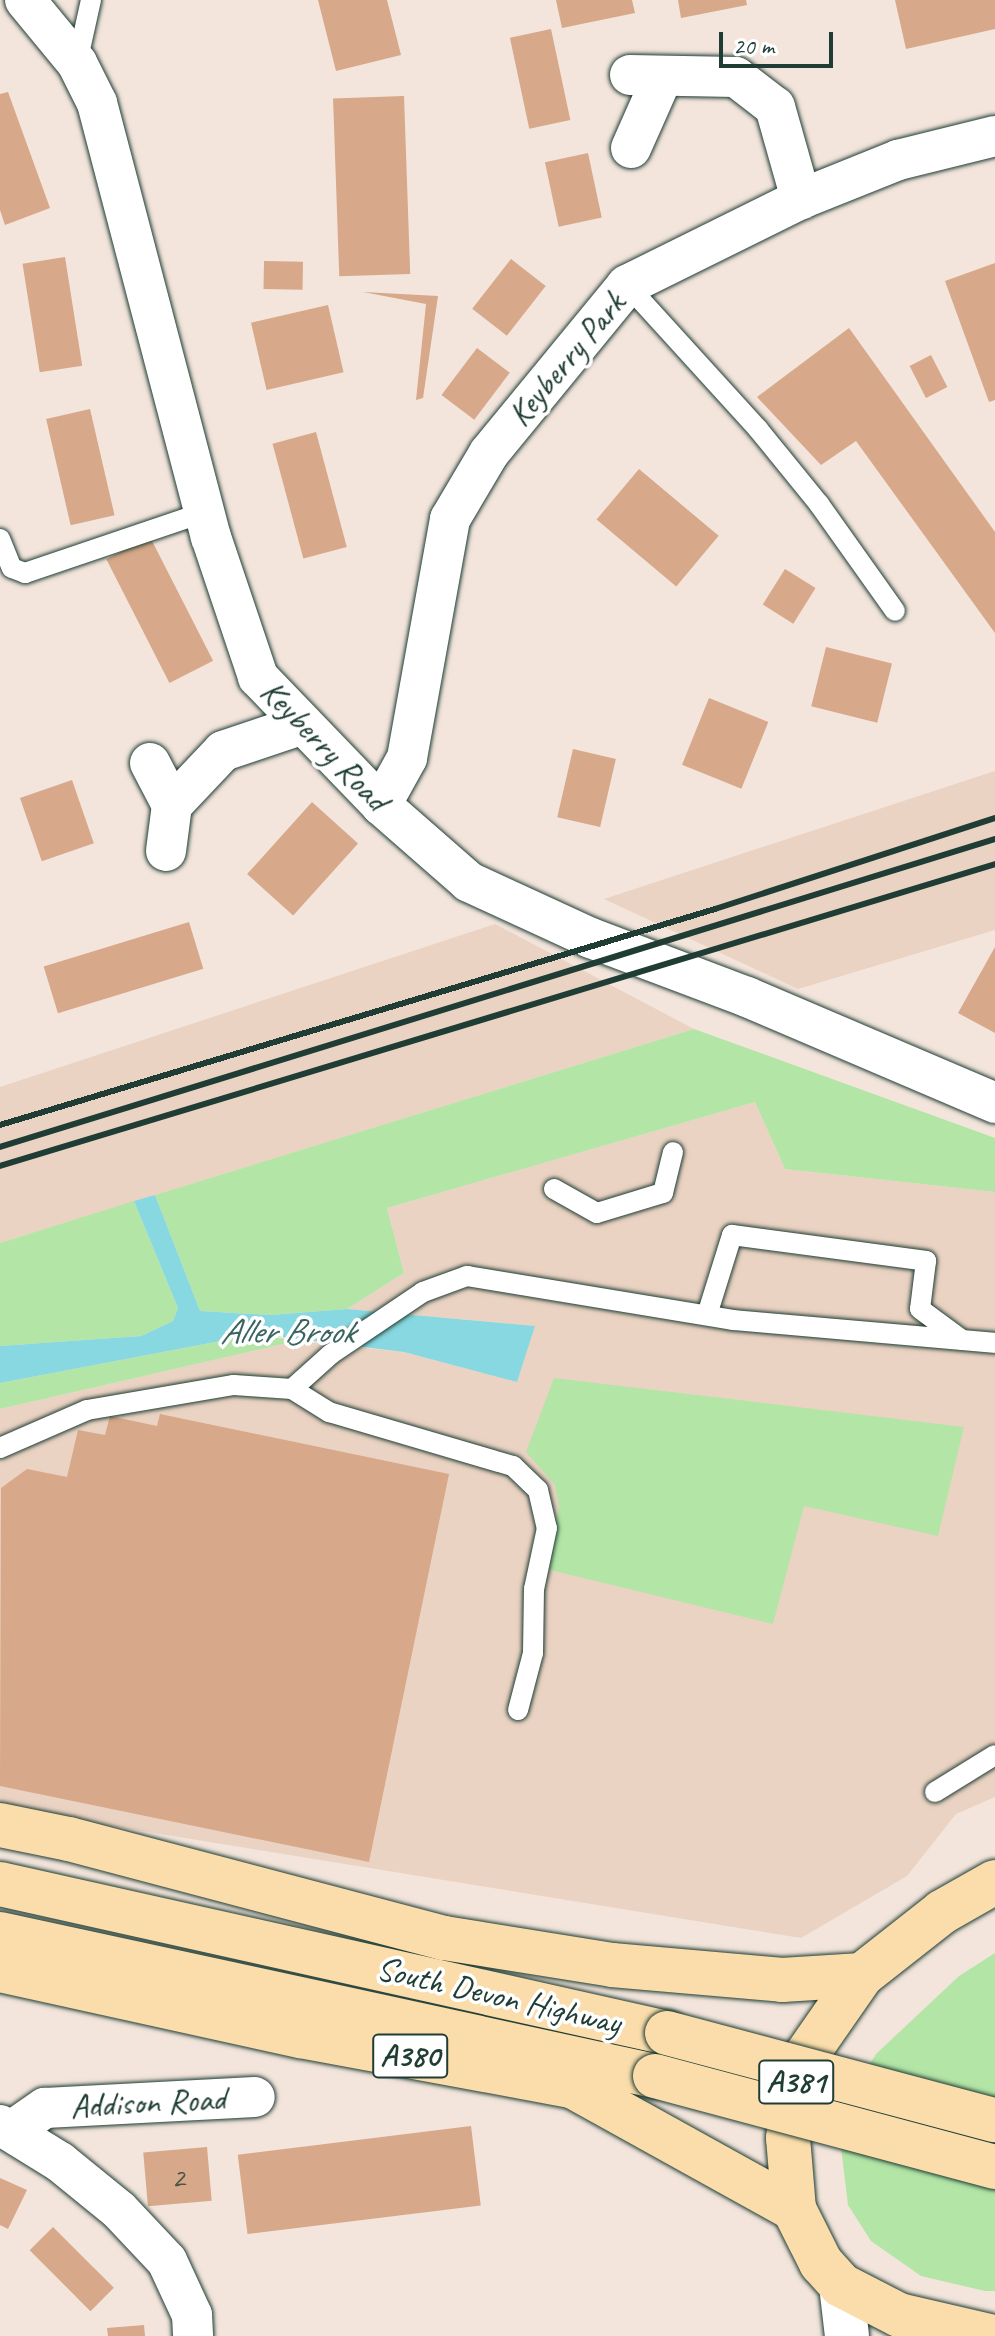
<!DOCTYPE html>
<html>
<head>
<meta charset="utf-8">
<style>
  body { margin:0 }
  #map { position:relative; width:995px; height:2336px; overflow:hidden; background:#f3e5dc; font-family:Caveat,sans-serif }
  div>[style] { position:absolute }
  [style*='--x'] { left:calc(var(--x)*1px); top:calc(var(--y)*1px); width:calc(var(--w)*1px); rotate:calc(var(--a)*1deg) }
  .built>* { inset:0; background:#ebd3c3 }
  .green>* { inset:0; background:#b3e5a6 }
  .water>* { inset:0; background:#87d8e0 }
  .building>* { inset:0; background:#d7a889; transform-origin:0 0 }
  .roads { filter:drop-shadow(0 0 2px #1f3d34) drop-shadow(0 0 2px #1f3d34) }
  .lane>* { height:20px; margin:-10px; padding:0 10px; transform-origin:10px; border-radius:10px; background:#fff }
  .street>* { height:40px; margin:-20px; padding:0 20px; transform-origin:20px; border-radius:20px; background:#fff }
  .secondary>* { height:44px; margin:-22px; padding:0 22px; transform-origin:22px; border-radius:22px; background:#fff }
  .primary>* { height:44px; margin:-22px; padding:0 22px; transform-origin:22px; border-radius:22px; background:#fbddab }
  .highway>* { height:44px; margin:-22px; padding:0 22px; transform-origin:22px; border-radius:22px; background:#fbddab }
  .rail>* { height:6px; margin:-3px; padding:0 3px; transform-origin:3px; border-radius:3px; background:#1f3d34 }
  .bridges { filter:drop-shadow(0 0 2px #1f3d34) drop-shadow(0 0 2px #1f3d34) }
  .highway-bridge>* { height:44px; margin:-22px; padding:0 22px; transform-origin:22px; border-radius:22px; background:#fbddab }
  span { translate:-50% -50%; white-space:nowrap; text-align:center; line-height:1.15; -webkit-text-stroke:7px #fff; paint-order:stroke }
  .number-label { font-size:30px; color:#4d5849 }
  .number-label span { -webkit-text-stroke-width:0 }
  .shield-label span { padding:2px 6px; background:#fff; border:2px solid; border-radius:6px; -webkit-text-stroke-width:0 }
  .shield-label { font-size:32px; color:#1f3d34; font-weight:700 }
  .street-label { font-size:34px; color:#1f3d34 }
  .water-label { font-size:36px; color:#39645f; font-style:italic }
  .scale { position:absolute; left:719px; top:32px; width:114px; height:36px; box-sizing:border-box; border:4px solid #1f3d34; border-top:0; padding-left:10px; font-size:24px; line-height:28px; white-space:nowrap; color:#1f3d34; -webkit-text-stroke:6px #fff; paint-order:stroke }
</style>
</head>
<body>
<div id="map">
  <div class="built">
    <i style="clip-path:polygon(995px 771px,995px 930px,798px 989px,604px 899px)"></i>
    <i style="clip-path:polygon(495px 924px,694px 1029px,0 1243px,0 1087px)"></i>
    <i style="clip-path:polygon(755px 1102px,785px 1169px,995px 1192px,995px 1797px,956px 1814px,907px 1876px,801px 1938px,0 1808px,0 1409px,296px 1341px,404px 1352px,517px 1382px,534px 1326px,347px 1309px,404px 1273px,387px 1208px)"></i>
  </div>
  <div class="green">
    <i style="clip-path:polygon(694px 1029px,995px 1138px,995px 1192px,785px 1169px,755px 1102px,387px 1208px,404px 1273px,347px 1309px,271px 1315px,200px 1311px,155px 1195px)"></i>
    <i style="clip-path:polygon(134px 1201px,178px 1308px,173px 1321px,141px 1336px,0 1346px,0 1243px)"></i>
    <i style="clip-path:polygon(257px 1334px,296px 1341px,0 1409px,0 1383px)"></i>
    <i style="clip-path:polygon(554px 1378px,964px 1427px,938px 1536px,804px 1506px,773px 1624px,546px 1569px,559px 1507px,555px 1485px,526px 1452px)"></i>
    <i style="clip-path:polygon(995px 1953px,995px 2291px,985px 2291px,921px 2276px,871px 2241px,848px 2205px,840px 2139px,847px 2102px,876px 2054px,959px 1976px)"></i>
  </div>
  <div class="water">
    <i style="clip-path:polygon(155px 1195px,200px 1311px,271px 1315px,347px 1309px,535px 1326px,517px 1382px,404px 1352px,257px 1334px,0 1383px,0 1346px,141px 1336px,173px 1321px,178px 1308px,134px 1201px)"></i>
  </div>
  <div class="building">
    <i style="clip-path:polygon(318px 0,387px 0,401px 55px,336px 71px)"></i>
    <i style="clip-path:polygon(556px 0,632px 0,635px 13px,562px 28px)"></i>
    <i style="clip-path:polygon(678px 0,746px 0,747px 5px,681px 18px)"></i>
    <i style="clip-path:polygon(895px 0,995px 0,995px 29px,906px 49px)"></i>
    <i style="left:551px;top:29px;width:93px;height:42px;rotate:78deg"></i>
    <i style="clip-path:polygon(8px 92px,50px 208px,5px 225px,0 210px,0 94px)"></i>
    <i style="left:404px;top:96px;width:178px;height:71px;rotate:88deg"></i>
    <i style="left:588px;top:153px;width:66px;height:44px;rotate:78deg"></i>
    <i style="left:65px;top:257px;width:110px;height:43px;rotate:81deg"></i>
    <i style="left:511px;top:259px;width:44px;height:63px;rotate:38deg"></i>
    <i style="left:264px;top:261px;width:39px;height:28px;rotate:1deg"></i>
    <i style="clip-path:polygon(995px 263px,995px 400px,989px 402px,945px 281px)"></i>
    <i style="clip-path:polygon(363px 292px,438px 296px,423px 398px,416px 400px,426px 304px)"></i>
    <i style="left:328px;top:305px;width:69px;height:79px;rotate:77deg"></i>
    <i style="clip-path:polygon(849px 328px,995px 532px,995px 633px,856px 441px,821px 465px,757px 397px)"></i>
    <i style="left:477px;top:348px;width:41px;height:59px;rotate:37deg"></i>
    <i style="left:931px;top:355px;width:36px;height:24px;rotate:63deg"></i>
    <i style="left:90px;top:409px;width:109px;height:45px;rotate:77deg"></i>
    <i style="left:316px;top:432px;width:119px;height:45px;rotate:75deg"></i>
    <i style="left:639px;top:469px;width:104px;height:66px;rotate:40deg"></i>
    <i style="left:150px;top:537px;width:139px;height:49px;rotate:63deg"></i>
    <i style="left:785px;top:569px;width:36px;height:42px;rotate:32deg"></i>
    <i style="left:826px;top:647px;width:68px;height:61px;rotate:14deg"></i>
    <i style="left:709px;top:698px;width:64px;height:72px;rotate:22deg"></i>
    <i style="left:573px;top:749px;width:44px;height:70px;rotate:13deg"></i>
    <i style="left:72px;top:780px;width:67px;height:55px;rotate:71deg"></i>
    <i style="left:312px;top:802px;width:62px;height:97px;rotate:42deg"></i>
    <i style="left:189px;top:922px;width:49px;height:152px;rotate:73deg"></i>
    <i style="clip-path:polygon(995px 947px,995px 1033px,958px 1013px)"></i>
    <i style="clip-path:polygon(160px 1414px,449px 1474px,369px 1862px,0 1786px,1px 1488px,27px 1469px,67px 1477px,78px 1430px,105px 1435px,110px 1416px,157px 1426px)"></i>
    <i style="left:471px;top:2126px;width:80px;height:235px;rotate:83deg"></i>
    <i style="left:207px;top:2147px;width:54px;height:64px;rotate:85deg"></i>
    <i style="clip-path:polygon(0 2178px,27px 2190px,8px 2229px,0 2225px)"></i>
    <i style="left:53px;top:2227px;width:86px;height:33px;rotate:45deg"></i>
    <i style="clip-path:polygon(144px 2325px,145px 2336px,108px 2336px,107px 2328px)"></i>
  </div>
  <div class="roads">
    <div class="lane">
      <i style="--x:77;--y:63;--w:65;--a:-77.5"></i>
      <i style="--x:627;--y:285;--w:195;--a:47.7"></i>
      <i style="--x:758;--y:429;--w:97;--a:50.9"></i>
      <i style="--x:819;--y:504;--w:131;--a:54.6"></i>
      <i style="--x:0;--y:539;--w:31;--a:68"></i>
      <i style="--x:12;--y:568;--w:14;--a:21"></i>
      <i style="--x:25;--y:573;--w:190;--a:-18.7"></i>
      <i style="--x:554;--y:1189;--w:49;--a:29.2"></i>
      <i style="--x:597;--y:1213;--w:69;--a:-16.9"></i>
      <i style="--x:663;--y:1193;--w:42;--a:-76.3"></i>
      <i style="--x:707;--y:1315;--w:84;--a:-72.6"></i>
      <i style="--x:732;--y:1235;--w:196;--a:7.6"></i>
      <i style="--x:926;--y:1261;--w:48;--a:97.1"></i>
      <i style="--x:920;--y:1309;--w:52;--a:36.4"></i>
      <i style="--x:292;--y:1389;--w:52;--a:-41.9"></i>
      <i style="--x:331;--y:1354;--w:111;--a:-34"></i>
      <i style="--x:423;--y:1292;--w:47;--a:-20"></i>
      <i style="--x:467;--y:1276;--w:270;--a:9.4"></i>
      <i style="--x:733;--y:1320;--w:263;--a:5"></i>
      <i style="--x:0;--y:1448;--w:95;--a:-23.6"></i>
      <i style="--x:87;--y:1410;--w:149;--a:-9.7"></i>
      <i style="--x:234;--y:1385;--w:58;--a:3.9"></i>
      <i style="--x:292;--y:1389;--w:44;--a:31.9"></i>
      <i style="--x:329;--y:1412;--w:192;--a:16.4"></i>
      <i style="--x:513;--y:1466;--w:35;--a:44"></i>
      <i style="--x:538;--y:1490;--w:39;--a:77"></i>
      <i style="--x:547;--y:1528;--w:62;--a:102"></i>
      <i style="--x:534;--y:1589;--w:64;--a:90.9"></i>
      <i style="--x:533;--y:1653;--w:59;--a:104.7"></i>
      <i style="--x:935;--y:1792;--w:70;--a:-31.7"></i>
    </div>
    <div class="street">
      <i style="--x:25;--y:0;--w:82;--a:50.5"></i>
      <i style="--x:77;--y:63;--w:45;--a:63.4"></i>
      <i style="--x:97;--y:103;--w:449;--a:75.3"></i>
      <i style="--x:211;--y:537;--w:148;--a:71.4"></i>
      <i style="--x:258;--y:677;--w:178;--a:46.1"></i>
      <i style="--x:381;--y:805;--w:117;--a:41.2"></i>
      <i style="--x:469;--y:882;--w:134;--a:24.7"></i>
      <i style="--x:591;--y:938;--w:167;--a:20.7"></i>
      <i style="--x:747;--y:997;--w:270;--a:23.1"></i>
      <i style="--x:630;--y:75;--w:106;--a:1.1"></i>
      <i style="--x:736;--y:77;--w:49;--a:37.6"></i>
      <i style="--x:775;--y:107;--w:96;--a:74.2"></i>
      <i style="--x:631;--y:148;--w:77;--a:-66.1"></i>
      <i style="--x:150;--y:763;--w:47;--a:62.4"></i>
      <i style="--x:381;--y:805;--w:54;--a:-61"></i>
      <i style="--x:407;--y:758;--w:243;--a:-79.8"></i>
      <i style="--x:450;--y:519;--w:77;--a:-59.4"></i>
      <i style="--x:489;--y:453;--w:217;--a:-50.6"></i>
      <i style="--x:627;--y:285;--w:194;--a:-26.3"></i>
      <i style="--x:801;--y:199;--w:105;--a:-21.9"></i>
      <i style="--x:898;--y:160;--w:100;--a:-13.9"></i>
      <i style="--x:166;--y:851;--w:46;--a:-82.6"></i>
      <i style="--x:172;--y:805;--w:74;--a:-46.6"></i>
      <i style="--x:223;--y:751;--w:84;--a:-18.6"></i>
      <i style="--x:0;--y:2125;--w:70;--a:31.7"></i>
      <i style="--x:60;--y:2162;--w:76;--a:39.1"></i>
      <i style="--x:119;--y:2210;--w:70;--a:46.7"></i>
      <i style="--x:167;--y:2261;--w:60;--a:65.2"></i>
      <i style="--x:192;--y:2315;--w:21;--a:87"></i>
      <i style="--x:13;--y:2130;--w:39;--a:-35"></i>
      <i style="--x:45;--y:2108;--w:210;--a:-3"></i>
    </div>
    <div class="secondary">
      <i style="--x:841;--y:2285;--w:51;--a:83.3"></i>
    </div>
    <div class="primary">
      <i style="--x:989;--y:2336;--w:92;--a:-166.9"></i>
      <i style="--x:899;--y:2315;--w:65;--a:-152.7"></i>
      <i style="--x:841;--y:2285;--w:30;--a:-132"></i>
      <i style="--x:821;--y:2263;--w:60;--a:-116.6"></i>
      <i style="--x:794;--y:2209;--w:71;--a:-94.8"></i>
      <i style="--x:788;--y:2138;--w:72;--a:-82"></i>
      <i style="--x:798;--y:2067;--w:112;--a:-55.2"></i>
      <i style="--x:862;--y:1975;--w:102;--a:-38.2"></i>
      <i style="--x:942;--y:1912;--w:61;--a:-29.5"></i>
    </div>
    <div class="highway">
      <i style="--x:0;--y:1825;--w:70;--a:11.5"></i>
      <i style="--x:69;--y:1839;--w:388;--a:14.8"></i>
      <i style="--x:444;--y:1938;--w:170;--a:9.1"></i>
      <i style="--x:612;--y:1965;--w:171;--a:5"></i>
      <i style="--x:782;--y:1980;--w:80;--a:-3.6"></i>
      <i style="--x:0;--y:1884;--w:683;--a:12.59"></i>
      <i style="--x:0;--y:1934;--w:670;--a:12.23"></i>
      <i style="--x:0;--y:1970;--w:308;--a:12.4"></i>
      <i style="--x:301;--y:2036;--w:276;--a:10.5"></i>
      <i style="--x:572;--y:2086;--w:254;--a:29"></i>
    </div>
  </div>
  <div class="rail">
    <i style="--x:0;--y:1125;--w:747;--a:-16.81"></i>
    <i style="--x:715;--y:909;--w:294;--a:-18"></i>
    <i style="--x:0;--y:1147;--w:1042;--a:-17.2"></i>
    <i style="--x:0;--y:1166;--w:1040;--a:-16.88"></i>
  </div>
  <div class="bridges">
    <div class="highway-bridge">
      <i style="--x:667;--y:2033;--w:339;--a:14.9"></i>
      <i style="--x:655;--y:2076;--w:352;--a:15"></i>
    </div>
  </div>
  <div class="number-label">
    <span style="left:178px;top:2177px">2</span>
  </div>
  <div class="shield-label">
    <span style="left:410px;top:2056px">A380</span>
    <span style="left:796px;top:2082px">A381</span>
  </div>
  <div class="street-label">
    <span style="left:566px;top:359px;rotate:-50deg">Keyberry Park</span>
    <span style="left:325px;top:745px;rotate:46deg">Keyberry Road</span>
    <span style="left:499px;top:1995px;rotate:13deg">South Devon Highway</span>
    <span style="left:148px;top:2102px;rotate:-3deg">Addison Road</span>
  </div>
  <div class="water-label">
    <span style="left:287px;top:1332px">Aller Brook</span>
  </div>
  <div class="scale">20 m</div>
</div>
</body>
</html>
